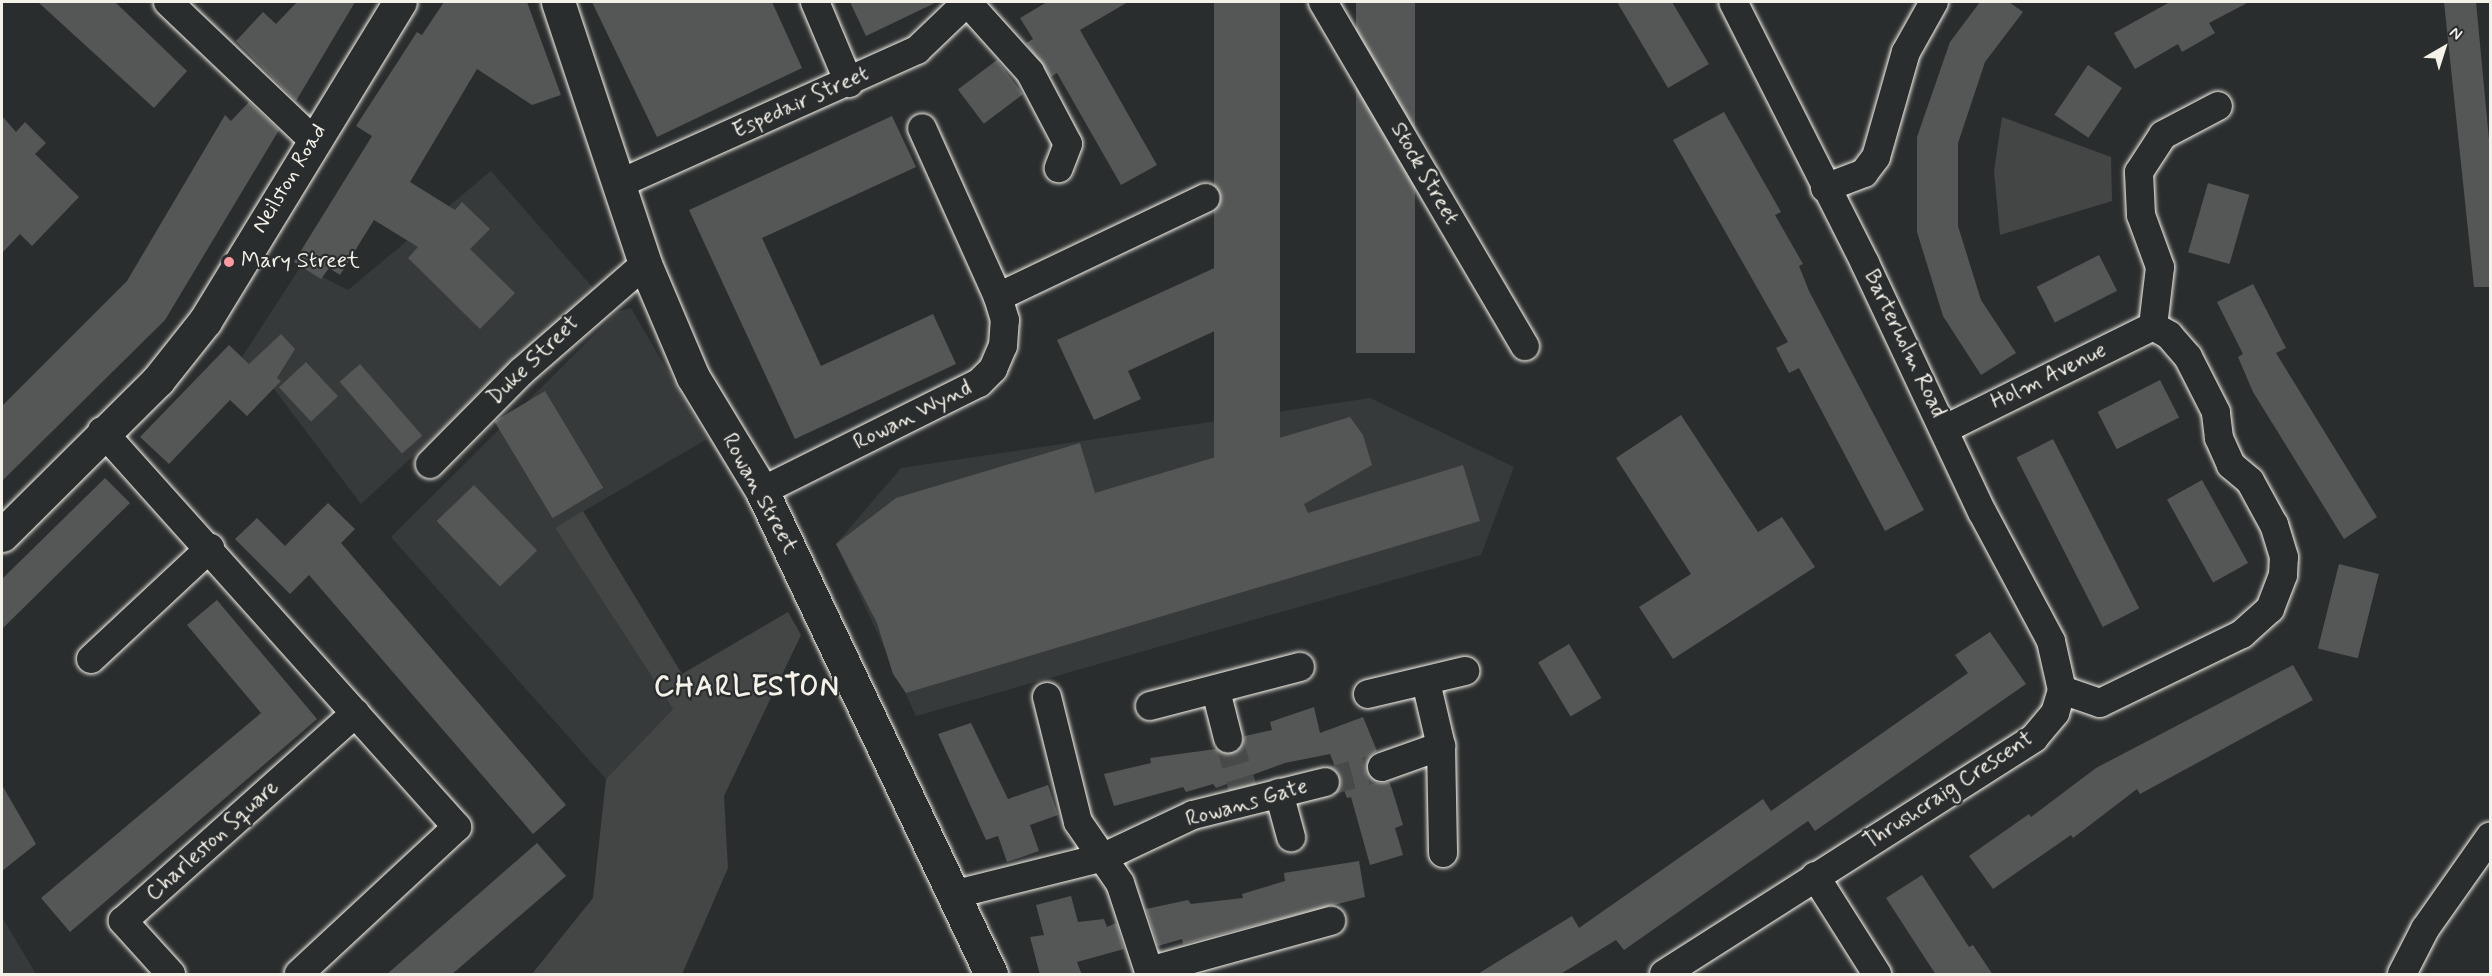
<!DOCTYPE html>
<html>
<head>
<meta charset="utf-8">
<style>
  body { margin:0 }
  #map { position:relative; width:2492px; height:976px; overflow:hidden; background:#2a2d2e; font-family:Mynerve,sans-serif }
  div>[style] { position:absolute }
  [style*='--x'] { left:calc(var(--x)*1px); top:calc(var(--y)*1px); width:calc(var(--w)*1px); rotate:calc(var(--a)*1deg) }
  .built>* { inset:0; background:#373a3a }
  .green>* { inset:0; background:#444645 }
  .building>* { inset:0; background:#555756; transform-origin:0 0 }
  .minor-tunnel>* { height:28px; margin-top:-14px; transform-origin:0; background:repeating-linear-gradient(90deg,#484a4a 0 28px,transparent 0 42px) }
  .roads { filter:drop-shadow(0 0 2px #f4f1e8) drop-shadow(0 0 2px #f4f1e8) }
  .minor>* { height:28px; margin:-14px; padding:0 14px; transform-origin:14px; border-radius:14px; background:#2a2d2e }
  .tertiary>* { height:33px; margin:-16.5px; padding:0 16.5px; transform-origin:16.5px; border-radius:16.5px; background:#2a2d2e }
  .secondary>* { height:33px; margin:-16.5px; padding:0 16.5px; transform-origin:16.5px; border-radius:16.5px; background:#2a2d2e }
  .dots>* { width:16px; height:16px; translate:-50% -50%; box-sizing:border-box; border:3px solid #2a2d2e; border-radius:50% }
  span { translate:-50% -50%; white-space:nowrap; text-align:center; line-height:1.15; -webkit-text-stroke:4.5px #2a2d2e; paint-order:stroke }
  .street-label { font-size:22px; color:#f4f1e8 }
  .poi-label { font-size:22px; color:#f4f1e8 }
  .left { translate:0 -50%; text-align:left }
  .district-label { font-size:28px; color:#f4f1e8; font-weight:700; letter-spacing:1.5px }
  .frame { position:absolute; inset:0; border:3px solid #f4f1e8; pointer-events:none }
  .north { position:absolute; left:2414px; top:18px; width:60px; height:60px; -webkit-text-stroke:4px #2a2d2e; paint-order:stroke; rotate:39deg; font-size:16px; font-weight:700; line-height:24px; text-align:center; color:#f4f1e8 }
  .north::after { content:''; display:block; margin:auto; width:21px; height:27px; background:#f4f1e8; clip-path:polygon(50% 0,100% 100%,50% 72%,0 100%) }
</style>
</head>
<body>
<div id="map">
  <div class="built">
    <i style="clip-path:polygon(491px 171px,594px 289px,361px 504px,274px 389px,242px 357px,301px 266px,348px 290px)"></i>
    <i style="clip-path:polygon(631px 308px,707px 439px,555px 528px,673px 709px,606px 779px,391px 537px,617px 312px)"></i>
    <i style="clip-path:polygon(1370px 398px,1514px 467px,1481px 555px,916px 716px,836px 544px,901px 468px)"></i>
    <i style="clip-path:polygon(2px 917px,36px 974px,2px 974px)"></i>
  </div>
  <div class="green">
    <i style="clip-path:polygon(2002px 117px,2111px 157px,2112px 201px,2000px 235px,1994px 171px)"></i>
    <i style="clip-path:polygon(583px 511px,682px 674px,788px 612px,801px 635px,724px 796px,728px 868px,682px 974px,532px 974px,593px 898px,606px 779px,673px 709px,555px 528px)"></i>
  </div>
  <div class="building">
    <i style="clip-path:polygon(38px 2px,115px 2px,187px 71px,154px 108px)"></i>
    <i style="clip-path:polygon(297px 2px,355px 2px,296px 101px,236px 41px,263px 12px,276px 24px)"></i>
    <i style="clip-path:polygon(444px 2px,527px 2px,561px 95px,532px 105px,477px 69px,410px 182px,455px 210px,462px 202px,490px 229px,470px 249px,515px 293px,480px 329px,408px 258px,418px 247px,374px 220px,340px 275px,329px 268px,321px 279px,294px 262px,372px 136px,356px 126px,417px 32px,422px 35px)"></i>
    <i style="clip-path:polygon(592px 2px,772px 2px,802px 68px,657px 137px)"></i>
    <i style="clip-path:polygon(850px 2px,937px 2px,866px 36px)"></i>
    <i style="clip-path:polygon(1047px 2px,1128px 2px,1080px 30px,1157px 165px,1121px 185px,1057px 73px,1051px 77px,1026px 43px,1033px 39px,1020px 18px)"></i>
    <i style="left:1214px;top:2px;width:66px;height:480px"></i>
    <i style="left:1356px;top:2px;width:59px;height:351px"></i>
    <i style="clip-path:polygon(1617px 2px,1672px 2px,1709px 64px,1668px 88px)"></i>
    <i style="clip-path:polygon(1980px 2px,2009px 2px,2023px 12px,1985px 62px,1958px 143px,1958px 226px,1981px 300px,2016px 353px,1981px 375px,1943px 316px,1917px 232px,1917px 137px,1950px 42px)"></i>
    <i style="clip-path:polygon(2170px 2px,2249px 2px,2209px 23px,2215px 33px,2182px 52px,2178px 44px,2135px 69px,2114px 33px)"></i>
    <i style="clip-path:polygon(2444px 2px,2476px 2px,2490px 150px,2490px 287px,2474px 287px)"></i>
    <i style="left:997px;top:60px;width:43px;height:49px;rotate:53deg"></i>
    <i style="left:2088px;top:65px;width:41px;height:60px;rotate:34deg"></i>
    <i style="clip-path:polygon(249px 102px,279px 130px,165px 320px,2px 481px,2px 406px,127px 281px,225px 115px,231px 121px)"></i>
    <i style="clip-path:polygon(1724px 112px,1781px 212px,1775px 215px,1803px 264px,1799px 266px,1809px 291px,1924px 510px,1885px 531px,1799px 368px,1789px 373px,1776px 348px,1788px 342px,1673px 140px)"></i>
    <i style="clip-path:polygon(2px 116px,16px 132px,25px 122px,46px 143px,35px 154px,79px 197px,32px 246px,20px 234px,2px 253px)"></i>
    <i style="clip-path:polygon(892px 116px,916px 167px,762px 238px,821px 366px,933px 314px,956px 364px,795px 439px,689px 210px)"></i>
    <i style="left:2208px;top:183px;width:43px;height:72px;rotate:16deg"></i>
    <i style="left:2099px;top:255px;width:40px;height:70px;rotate:63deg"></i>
    <i style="clip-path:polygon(1221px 265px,1245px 317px,1128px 371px,1141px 399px,1094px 420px,1057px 340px)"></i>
    <i style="clip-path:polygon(2253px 284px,2286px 348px,2276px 353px,2377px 517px,2344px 539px,2253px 392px,2238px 357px,2243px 354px,2217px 302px)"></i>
    <i style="clip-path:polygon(281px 334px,295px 349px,277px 378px,281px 381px,247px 416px,230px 400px,169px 464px,140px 437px,229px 345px,249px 364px)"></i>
    <i style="left:306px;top:362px;width:47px;height:37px;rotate:47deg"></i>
    <i style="left:360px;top:364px;width:95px;height:27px;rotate:49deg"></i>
    <i style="left:2160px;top:380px;width:42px;height:70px;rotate:63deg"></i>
    <i style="left:545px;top:391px;width:113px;height:59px;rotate:59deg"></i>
    <i style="clip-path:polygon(1681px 415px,1758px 532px,1782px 517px,1815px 567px,1673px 659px,1639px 607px,1691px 574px,1616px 458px)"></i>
    <i style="clip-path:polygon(1350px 417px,1363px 435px,1372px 465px,1304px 504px,1308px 513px,1463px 465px,1480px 521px,906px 693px,893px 674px,877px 623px,836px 544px,896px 498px,1080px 443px,1095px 493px)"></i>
    <i style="left:2053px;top:439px;width:190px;height:41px;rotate:63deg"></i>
    <i style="clip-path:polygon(105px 478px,130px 503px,2px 629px,2px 579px)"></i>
    <i style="left:2202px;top:480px;width:95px;height:40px;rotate:61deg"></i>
    <i style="left:474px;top:485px;width:91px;height:52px;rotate:46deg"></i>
    <i style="clip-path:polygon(328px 503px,355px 529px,341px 543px,566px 805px,533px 834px,309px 575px,290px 594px,235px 539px,257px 518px,285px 546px)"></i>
    <i style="left:2339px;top:564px;width:41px;height:87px;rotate:14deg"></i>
    <i style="clip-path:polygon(217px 600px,317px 719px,70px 932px,41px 898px,261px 713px,187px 625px)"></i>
    <i style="clip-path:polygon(1990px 632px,2026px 684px,1815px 831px,1808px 821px,1624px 950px,1616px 940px,1559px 975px,1476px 975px,1572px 916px,1579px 928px,1763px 799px,1771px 811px,1968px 673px,1955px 655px)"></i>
    <i style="left:1569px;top:644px;width:63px;height:36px;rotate:59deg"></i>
    <i style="clip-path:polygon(2293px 665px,2313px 700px,2140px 794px,2137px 789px,2073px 838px,2071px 835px,1993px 889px,1969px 856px,2029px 814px,2031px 817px,2096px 768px)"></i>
    <i style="clip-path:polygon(1314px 707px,1320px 733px,1363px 717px,1377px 751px,1369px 757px,1366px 772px,1378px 783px,1389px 782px,1392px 789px,1403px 825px,1395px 828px,1403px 855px,1370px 865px,1351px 797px,1347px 798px,1330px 754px,1285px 763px,1216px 788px,1213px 784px,1186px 792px,1183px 787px,1114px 806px,1104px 774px,1151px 763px,1150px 758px,1216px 749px,1233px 754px,1245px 736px,1272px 730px,1270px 722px)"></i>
    <i style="clip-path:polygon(971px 723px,1008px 799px,1048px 785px,1058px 815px,1030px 825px,1039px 851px,1007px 862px,998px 836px,986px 840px,938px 734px)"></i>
    <i style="clip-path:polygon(2px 785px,36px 844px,2px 871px)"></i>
    <i style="clip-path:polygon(537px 843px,566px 876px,451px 975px,386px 975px)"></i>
    <i style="clip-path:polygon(1359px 861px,1365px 897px,1183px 944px,1182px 939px,1158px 946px,1146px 909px,1188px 900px,1191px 904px,1243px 898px,1242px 894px,1285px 881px,1284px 873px)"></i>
    <i style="clip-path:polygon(1922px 875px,1969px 947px,1973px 945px,1993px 975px,1936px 975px,1886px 898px)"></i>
    <i style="clip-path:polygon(1071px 896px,1078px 922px,1104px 919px,1107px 927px,1116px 923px,1124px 949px,1077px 962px,1082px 975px,1040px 975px,1030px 937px,1044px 935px,1036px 905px)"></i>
  </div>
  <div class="minor-tunnel">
    <i style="--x:1228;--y:738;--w:65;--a:73.8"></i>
    <i style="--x:1325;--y:782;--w:59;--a:-14.7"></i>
  </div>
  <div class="roads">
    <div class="minor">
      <i style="--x:168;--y:2;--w:200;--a:43.6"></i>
      <i style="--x:815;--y:2;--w:88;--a:67.2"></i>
      <i style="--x:967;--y:2;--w:94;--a:48"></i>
      <i style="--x:1030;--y:72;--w:81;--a:62.2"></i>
      <i style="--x:1068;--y:144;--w:26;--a:111"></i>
      <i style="--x:1323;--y:2;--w:399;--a:59.6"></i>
      <i style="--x:621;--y:183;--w:325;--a:-24.2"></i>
      <i style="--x:917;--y:50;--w:69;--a:-43.8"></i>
      <i style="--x:1825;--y:188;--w:42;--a:-21"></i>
      <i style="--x:1864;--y:173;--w:20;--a:-53"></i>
      <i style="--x:1876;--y:157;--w:109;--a:-74.1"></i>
      <i style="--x:1906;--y:52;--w:57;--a:-60.8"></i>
      <i style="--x:998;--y:297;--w:230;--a:-25.5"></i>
      <i style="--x:1945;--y:429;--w:232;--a:-26.3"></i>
      <i style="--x:102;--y:431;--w:532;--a:48.12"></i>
      <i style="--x:457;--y:827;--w:216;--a:137.1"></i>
      <i style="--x:430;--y:464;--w:129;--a:-45.3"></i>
      <i style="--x:521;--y:372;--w:164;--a:-41.1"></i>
      <i style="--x:762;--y:491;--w:242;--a:-26.5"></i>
      <i style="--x:979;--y:383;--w:20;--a:-45"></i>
      <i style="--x:993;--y:369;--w:25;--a:-67"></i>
      <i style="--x:1003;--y:346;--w:26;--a:-86"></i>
      <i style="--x:1005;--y:320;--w:24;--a:-107"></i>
      <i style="--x:998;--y:297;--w:185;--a:-114.2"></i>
      <i style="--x:91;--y:659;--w:163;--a:-43"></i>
      <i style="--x:1426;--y:682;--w:66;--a:76.8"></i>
      <i style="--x:1441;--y:746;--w:107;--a:88.9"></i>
      <i style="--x:2062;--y:690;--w:40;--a:18.9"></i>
      <i style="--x:2100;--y:703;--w:158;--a:-25.9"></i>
      <i style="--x:2242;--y:634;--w:38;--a:-42"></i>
      <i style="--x:2270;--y:609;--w:36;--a:-69"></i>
      <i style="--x:2283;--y:575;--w:18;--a:-87"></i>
      <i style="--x:2284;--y:557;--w:34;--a:-107"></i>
      <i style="--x:2274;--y:525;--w:50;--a:-118.6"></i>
      <i style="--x:2250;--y:481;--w:25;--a:-140"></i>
      <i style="--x:2231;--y:465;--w:30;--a:-114"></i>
      <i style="--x:2219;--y:438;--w:26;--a:-97"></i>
      <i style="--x:2216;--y:412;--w:62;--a:-117"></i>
      <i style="--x:2188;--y:357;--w:29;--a:-131"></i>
      <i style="--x:2169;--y:335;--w:18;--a:-151"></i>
      <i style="--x:2153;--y:326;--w:59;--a:-83.2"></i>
      <i style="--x:2160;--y:267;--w:55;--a:-110.1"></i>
      <i style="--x:2141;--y:215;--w:43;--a:-92.7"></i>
      <i style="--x:2139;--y:172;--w:44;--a:-57"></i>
      <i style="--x:2163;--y:135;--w:62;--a:-27.8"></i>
      <i style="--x:1216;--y:691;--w:49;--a:75.7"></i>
      <i style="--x:1368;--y:694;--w:100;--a:-13.3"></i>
      <i style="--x:1047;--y:697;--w:129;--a:76.1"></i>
      <i style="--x:1078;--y:822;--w:74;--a:55.5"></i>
      <i style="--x:1120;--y:883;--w:93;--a:71.8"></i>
      <i style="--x:1149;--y:971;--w:189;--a:-15.4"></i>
      <i style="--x:1150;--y:706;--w:155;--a:-14.6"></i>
      <i style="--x:1382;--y:767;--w:63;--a:-19.6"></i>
      <i style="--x:1279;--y:793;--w:46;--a:74.7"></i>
      <i style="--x:1815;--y:876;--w:116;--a:57.7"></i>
      <i style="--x:956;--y:894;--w:153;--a:-14"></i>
      <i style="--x:1104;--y:857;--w:98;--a:-25.3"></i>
      <i style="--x:1193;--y:815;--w:136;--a:-14"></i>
      <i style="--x:171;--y:974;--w:72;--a:-132.2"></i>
      <i style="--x:123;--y:921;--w:312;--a:-41.8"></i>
      <i style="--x:1664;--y:974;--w:439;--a:-32.5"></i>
      <i style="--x:2034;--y:738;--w:33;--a:-50"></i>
      <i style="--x:2055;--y:713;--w:24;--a:-73"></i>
      <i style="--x:2062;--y:690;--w:50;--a:-102.7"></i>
      <i style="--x:2051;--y:641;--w:146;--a:-118.1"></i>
      <i style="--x:1982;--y:512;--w:275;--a:-115.2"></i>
      <i style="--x:1865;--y:263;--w:292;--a:-116.8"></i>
      <i style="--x:2402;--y:974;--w:51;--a:-62.9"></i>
      <i style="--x:2425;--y:929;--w:113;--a:-54.8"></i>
    </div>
    <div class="tertiary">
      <i style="--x:558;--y:2;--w:276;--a:71.6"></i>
      <i style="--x:645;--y:264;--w:123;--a:67"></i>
      <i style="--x:693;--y:377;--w:133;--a:58.8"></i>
      <i style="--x:762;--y:491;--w:535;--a:64.63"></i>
    </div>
    <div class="secondary">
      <i style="--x:2;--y:535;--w:220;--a:-44.8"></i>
      <i style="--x:158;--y:380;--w:75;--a:-51.5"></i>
      <i style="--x:205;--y:321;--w:374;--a:-58.6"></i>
    </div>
  </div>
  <div class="dots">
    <i style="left:229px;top:262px;background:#ff9aa2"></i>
  </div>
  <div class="street-label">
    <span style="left:801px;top:103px;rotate:-24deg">Espedair Street</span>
    <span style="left:1424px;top:174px;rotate:60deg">Stock Street</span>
    <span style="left:290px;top:179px;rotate:-59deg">Neilston Road</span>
    <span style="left:1904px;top:344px;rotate:64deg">Barterholm Road</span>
    <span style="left:534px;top:361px;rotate:-44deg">Duke Street</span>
    <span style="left:2049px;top:377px;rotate:-26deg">Holm Avenue</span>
    <span style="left:913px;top:416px;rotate:-27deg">Rowan Wynd</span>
    <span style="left:759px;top:494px;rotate:61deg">Rowan Street</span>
    <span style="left:1949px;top:791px;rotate:-33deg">Thrushcraig Crescent</span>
    <span style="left:1247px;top:804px;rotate:-16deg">Rowans Gate</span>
    <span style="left:213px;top:841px;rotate:-42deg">Charleston Square</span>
  </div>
  <div class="poi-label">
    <span class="left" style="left:241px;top:262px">Mary Street</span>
  </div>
  <div class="district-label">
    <span style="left:747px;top:688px">CHARLESTON</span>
  </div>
  <div class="frame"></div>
  <div class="north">N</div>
</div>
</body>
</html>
